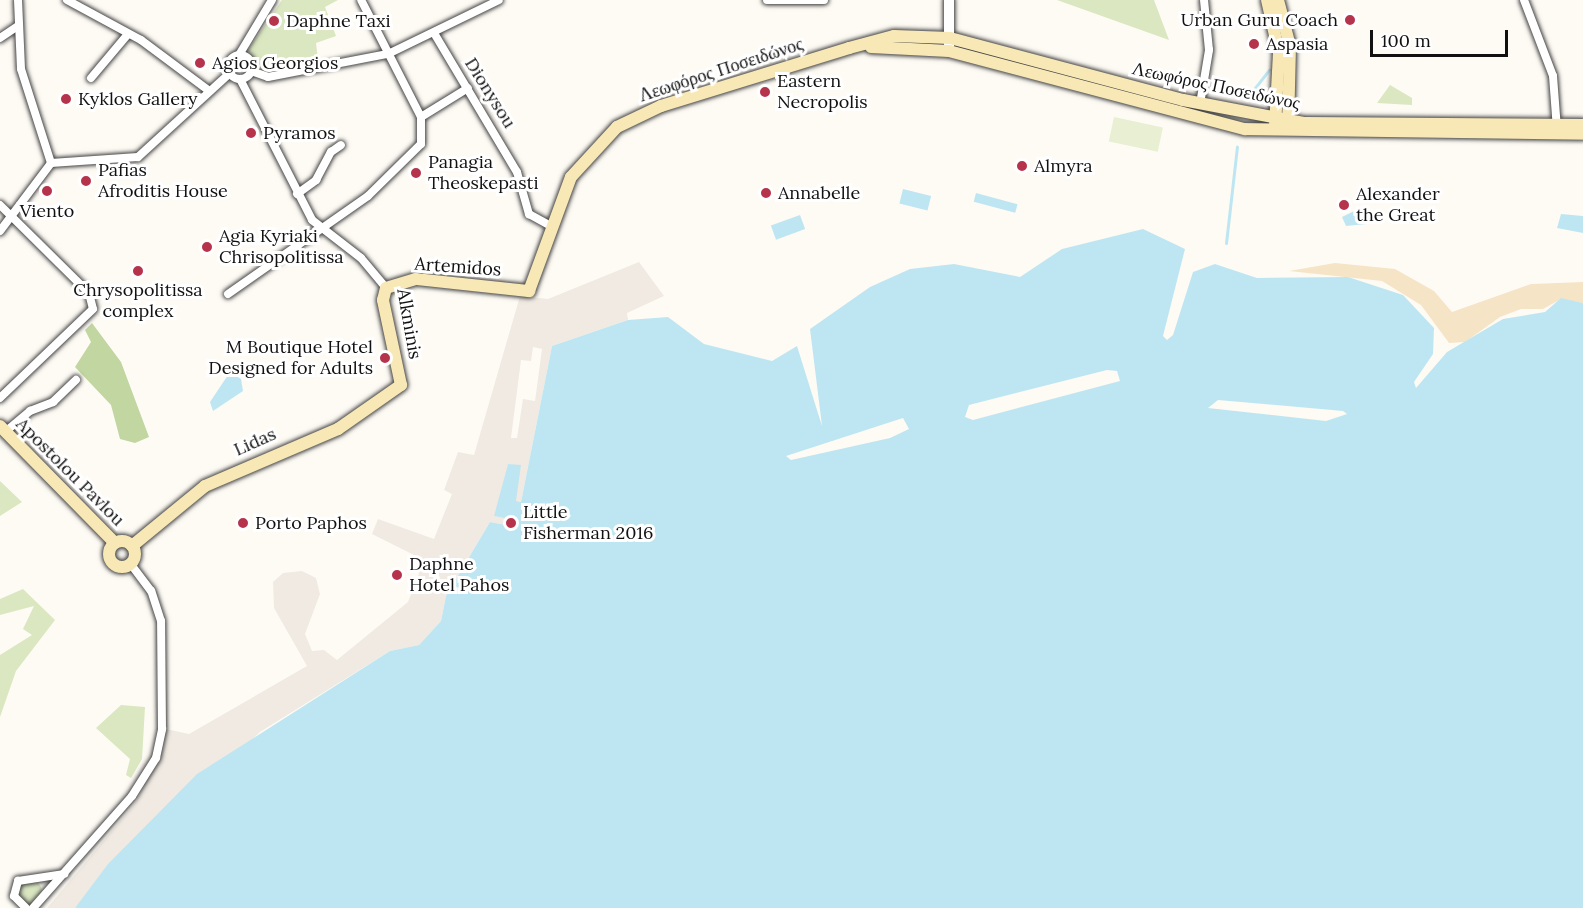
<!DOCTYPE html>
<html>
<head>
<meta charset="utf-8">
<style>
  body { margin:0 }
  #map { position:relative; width:1583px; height:908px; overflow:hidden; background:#fefbf5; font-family:Lora,serif }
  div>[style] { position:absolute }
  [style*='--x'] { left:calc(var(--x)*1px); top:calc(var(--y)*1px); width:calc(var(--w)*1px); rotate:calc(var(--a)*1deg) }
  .green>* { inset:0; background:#dae7c1 }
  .round { border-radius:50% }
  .forest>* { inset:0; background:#c1d6a1 }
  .sand>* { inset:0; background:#f6e4c6 }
  .pitch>* { inset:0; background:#e9efd2; transform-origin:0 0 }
  .plaza>* { inset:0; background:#f0eae3 }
  .water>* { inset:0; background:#bee6f2; transform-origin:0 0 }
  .pier>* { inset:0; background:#fefbf5 }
  .stream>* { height:3px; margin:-1.5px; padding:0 1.5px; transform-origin:1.5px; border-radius:1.5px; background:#bee6f2 }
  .roads { filter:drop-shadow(0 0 2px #444) drop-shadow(0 0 2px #444) }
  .minor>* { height:8px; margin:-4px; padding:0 4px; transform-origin:4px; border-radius:4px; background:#fff }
  .minor>.ring { margin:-4px; padding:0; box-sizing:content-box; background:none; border:8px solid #fff; border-radius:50% }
  .tertiary>* { height:10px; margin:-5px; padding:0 5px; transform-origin:5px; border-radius:5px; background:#fff }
  .secondary>* { height:12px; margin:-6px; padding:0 6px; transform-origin:6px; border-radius:6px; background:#f8e8b6 }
  .secondary>.ring { margin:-6px; padding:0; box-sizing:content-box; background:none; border:12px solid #f8e8b6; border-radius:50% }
  .dots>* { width:16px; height:16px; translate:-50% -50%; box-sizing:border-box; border:3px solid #fff; border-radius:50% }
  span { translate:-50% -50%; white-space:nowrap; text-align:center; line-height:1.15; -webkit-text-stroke:6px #fff; paint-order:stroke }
  .poi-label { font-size:18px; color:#111 }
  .right { translate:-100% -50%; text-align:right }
  .left { translate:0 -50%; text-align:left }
  .street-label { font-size:18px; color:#111 }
  .scale { position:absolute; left:1370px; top:30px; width:138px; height:27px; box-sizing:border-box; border:3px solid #111; border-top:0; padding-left:8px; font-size:18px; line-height:21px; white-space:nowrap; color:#111; -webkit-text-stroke:4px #fff; paint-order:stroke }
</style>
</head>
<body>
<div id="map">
  <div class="green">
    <i style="clip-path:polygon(282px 0,338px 0,325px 7px,336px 36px,316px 43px,318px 60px,262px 74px,248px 50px)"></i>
    <i style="clip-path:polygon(1057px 0,1154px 0,1169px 40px)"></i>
    <i style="clip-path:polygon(1390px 85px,1412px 98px,1412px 105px,1377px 103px)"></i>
    <i style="clip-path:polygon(0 481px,22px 502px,0 516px)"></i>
    <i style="clip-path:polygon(23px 589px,55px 620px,16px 671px,0 717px,0 655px,32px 635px,23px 629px,34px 606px,0 615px,0 599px)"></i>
    <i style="clip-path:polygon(121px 705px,145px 707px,142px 759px,131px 778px,126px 775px,130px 759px,96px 728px)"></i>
    <i class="round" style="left:18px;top:880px;width:24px;height:24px"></i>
  </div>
  <div class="forest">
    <i style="clip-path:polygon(92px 323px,121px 362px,149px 437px,135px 443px,120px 439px,111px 405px,75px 367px,91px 342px,85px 330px)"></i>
  </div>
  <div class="sand">
    <i style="clip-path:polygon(1335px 263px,1395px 269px,1434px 291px,1452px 312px,1531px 284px,1583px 282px,1583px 303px,1561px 299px,1543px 309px,1521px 309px,1500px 317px,1465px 342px,1449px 343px,1421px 305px,1382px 281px,1289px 271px)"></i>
  </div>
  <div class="pitch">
    <i style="left:1114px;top:117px;width:50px;height:25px;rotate:12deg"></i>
  </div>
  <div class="plaza">
    <i style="clip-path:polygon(evenodd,639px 262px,664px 296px,627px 313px,628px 320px,552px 346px,521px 502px,516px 501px,508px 465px,495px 516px,514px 520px,512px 526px,490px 522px,446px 596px,441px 621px,419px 645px,390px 651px,260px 732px,75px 908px,47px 908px,136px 802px,161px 752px,166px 729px,189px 734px,307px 666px,274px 608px,273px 582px,283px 573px,302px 571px,316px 578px,320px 594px,305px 634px,312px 651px,324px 650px,337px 660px,408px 602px,424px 560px,372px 534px,378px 519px,434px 539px,452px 494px,444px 490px,458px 452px,474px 455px,520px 296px,548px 299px,639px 262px,533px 347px,542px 349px,535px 401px,523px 399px,517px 438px,511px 438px,521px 360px,531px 361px,533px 347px)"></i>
  </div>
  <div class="water">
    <i style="left:903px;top:189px;width:29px;height:15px;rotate:14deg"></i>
    <i style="left:976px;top:193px;width:43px;height:9px;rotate:15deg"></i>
    <i style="clip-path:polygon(1356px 210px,1372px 214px,1376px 223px,1346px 226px,1342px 217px)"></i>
    <i style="clip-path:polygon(1561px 214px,1583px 216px,1583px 233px,1557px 228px)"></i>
    <i style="left:800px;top:215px;width:15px;height:31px;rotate:70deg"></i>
    <i style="clip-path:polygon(1143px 229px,1185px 249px,1163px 336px,1167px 340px,1173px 335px,1193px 272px,1215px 264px,1257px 278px,1348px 277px,1403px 295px,1434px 328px,1433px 354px,1414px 382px,1416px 388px,1447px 352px,1503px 319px,1545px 312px,1561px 298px,1583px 303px,1583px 908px,75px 908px,108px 864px,197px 774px,390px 651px,419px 645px,441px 621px,446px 596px,490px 522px,512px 526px,513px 520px,494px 516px,508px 464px,521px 465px,516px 501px,521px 502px,552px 346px,628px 320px,668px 317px,704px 344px,772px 361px,797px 346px,822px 426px,810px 329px,870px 287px,910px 269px,954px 264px,1020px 277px,1062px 249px)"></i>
    <i style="clip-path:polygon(230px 372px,241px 379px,243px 391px,213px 411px,210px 402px)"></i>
  </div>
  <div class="pier">
    <i style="clip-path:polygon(1107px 370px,1117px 371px,1120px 381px,973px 420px,965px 417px,969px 405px)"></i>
    <i style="clip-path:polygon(1218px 400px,1343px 411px,1347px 414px,1326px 421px,1208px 408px)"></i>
    <i style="clip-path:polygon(903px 418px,909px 429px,890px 438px,791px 460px,786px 456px)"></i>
  </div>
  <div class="stream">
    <i style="--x:1247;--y:98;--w:36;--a:-52"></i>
    <i style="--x:1226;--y:243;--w:97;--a:-83.5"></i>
  </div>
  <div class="roads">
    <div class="minor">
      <i style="--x:18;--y:0;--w:69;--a:87.5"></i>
      <i style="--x:21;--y:69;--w:99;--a:72.3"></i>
      <i style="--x:67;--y:0;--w:84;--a:28.4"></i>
      <i style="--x:141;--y:40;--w:84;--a:36.7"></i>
      <i style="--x:767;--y:0;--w:57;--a:0"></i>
      <i style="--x:1524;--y:0;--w:81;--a:69.1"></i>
      <i style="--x:1553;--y:76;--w:53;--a:85.7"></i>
      <i style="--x:434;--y:33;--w:162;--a:59.2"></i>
      <i style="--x:517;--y:172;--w:44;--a:74.1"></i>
      <i style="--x:529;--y:214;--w:26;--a:29"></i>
      <i style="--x:0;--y:38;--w:22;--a:-34"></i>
      <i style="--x:239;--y:55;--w:64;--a:-59"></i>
      <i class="ring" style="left:228px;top:55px;width:16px;height:16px"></i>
      <i style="--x:251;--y:71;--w:18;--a:19"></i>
      <i style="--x:268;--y:77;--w:122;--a:-10.9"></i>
      <i style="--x:388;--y:54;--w:123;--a:-25.9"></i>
      <i style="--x:91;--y:78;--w:57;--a:-49.9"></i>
      <i style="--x:240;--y:79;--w:158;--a:62.9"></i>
      <i style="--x:312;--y:220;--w:62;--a:37.8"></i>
      <i style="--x:361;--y:258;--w:39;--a:50"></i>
      <i style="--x:1200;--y:104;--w:55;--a:-80.5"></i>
      <i style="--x:1209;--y:50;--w:50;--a:-95.7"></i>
      <i style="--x:421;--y:117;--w:55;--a:-31.7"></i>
      <i style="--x:297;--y:194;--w:24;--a:-36"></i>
      <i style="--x:316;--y:180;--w:32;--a:-62"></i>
      <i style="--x:331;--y:152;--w:12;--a:-35"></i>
      <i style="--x:0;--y:205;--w:125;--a:44.7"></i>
      <i style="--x:89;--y:293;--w:16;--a:76"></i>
      <i style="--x:93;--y:309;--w:129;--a:136.3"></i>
      <i style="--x:0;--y:231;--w:85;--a:-53.1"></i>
      <i style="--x:51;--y:163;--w:87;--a:-3.9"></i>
      <i style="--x:138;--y:157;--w:125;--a:-42.4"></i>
      <i style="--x:228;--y:294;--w:171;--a:-35"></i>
      <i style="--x:368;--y:196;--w:74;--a:-44.5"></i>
      <i style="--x:421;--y:144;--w:27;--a:-90"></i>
      <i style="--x:421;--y:117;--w:131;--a:-117.1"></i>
      <i style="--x:5;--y:432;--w:33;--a:-40"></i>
      <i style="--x:30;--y:411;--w:25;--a:-21"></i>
      <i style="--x:53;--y:402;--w:32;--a:-44"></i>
      <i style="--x:26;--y:908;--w:17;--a:-135"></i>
      <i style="--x:14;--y:896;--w:16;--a:-75"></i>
      <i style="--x:18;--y:881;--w:47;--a:-8.7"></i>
      <i style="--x:33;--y:908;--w:149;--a:-48.5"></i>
      <i style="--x:132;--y:796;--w:45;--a:-57.7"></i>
      <i style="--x:156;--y:758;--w:30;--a:-78"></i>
      <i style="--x:162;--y:729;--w:108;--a:-90.5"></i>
      <i style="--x:161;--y:621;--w:32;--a:-108"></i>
      <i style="--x:151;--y:591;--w:34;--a:-127"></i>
    </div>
    <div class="tertiary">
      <i style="--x:949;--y:51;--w:51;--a:-90"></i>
    </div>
    <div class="secondary">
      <i style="--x:1267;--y:0;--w:54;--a:77.2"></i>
      <i style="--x:1279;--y:53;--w:73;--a:93.1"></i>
      <i style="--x:1278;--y:0;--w:48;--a:75.4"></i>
      <i style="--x:1290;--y:46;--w:83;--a:91.4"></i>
      <i style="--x:871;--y:47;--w:78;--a:2.9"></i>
      <i style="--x:949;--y:51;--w:306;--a:14.8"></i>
      <i style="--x:1245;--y:129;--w:338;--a:0.8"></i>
      <i style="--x:0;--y:426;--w:164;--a:45.5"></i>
      <i class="ring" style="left:109px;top:541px;width:14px;height:14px"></i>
      <i style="--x:132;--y:546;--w:94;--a:-39.4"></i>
      <i style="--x:205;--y:486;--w:145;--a:-23.2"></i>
      <i style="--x:338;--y:429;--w:77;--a:-34.9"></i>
      <i style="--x:401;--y:385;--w:87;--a:-102"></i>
      <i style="--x:383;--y:300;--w:12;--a:-76"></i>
      <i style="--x:386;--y:288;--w:31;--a:-17"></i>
      <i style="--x:416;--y:279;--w:114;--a:6.1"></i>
      <i style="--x:529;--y:291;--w:121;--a:-69.8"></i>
      <i style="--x:571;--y:177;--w:68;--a:-47.4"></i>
      <i style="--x:617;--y:127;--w:49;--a:-25.5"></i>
      <i style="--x:661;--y:106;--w:197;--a:-17.1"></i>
      <i style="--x:849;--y:48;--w:47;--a:-14.9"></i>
      <i style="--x:894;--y:36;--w:56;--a:2"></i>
      <i style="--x:950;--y:38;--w:241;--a:14.9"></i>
      <i style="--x:1183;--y:100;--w:124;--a:10.7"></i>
      <i style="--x:1305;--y:123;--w:278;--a:0.4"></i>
    </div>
  </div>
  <div class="dots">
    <i style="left:1350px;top:20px;background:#b6334c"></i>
    <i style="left:274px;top:21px;background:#b6334c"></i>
    <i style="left:1254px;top:44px;background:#b6334c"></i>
    <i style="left:200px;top:63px;background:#b6334c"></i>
    <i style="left:765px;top:92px;background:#b6334c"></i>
    <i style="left:66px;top:99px;background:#b6334c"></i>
    <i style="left:251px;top:133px;background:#b6334c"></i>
    <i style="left:1022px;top:166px;background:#b6334c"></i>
    <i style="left:416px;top:173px;background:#b6334c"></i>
    <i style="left:86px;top:181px;background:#b6334c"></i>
    <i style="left:47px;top:191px;background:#b6334c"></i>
    <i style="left:766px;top:193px;background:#b6334c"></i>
    <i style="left:1344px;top:205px;background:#b6334c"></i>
    <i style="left:207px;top:247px;background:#b6334c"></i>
    <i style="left:138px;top:271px;background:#b6334c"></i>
    <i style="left:385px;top:358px;background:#b6334c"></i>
    <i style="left:243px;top:523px;background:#b6334c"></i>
    <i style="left:511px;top:523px;background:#b6334c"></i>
    <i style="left:397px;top:575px;background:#b6334c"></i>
  </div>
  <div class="poi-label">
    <span class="right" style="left:1338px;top:20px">Urban Guru Coach</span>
    <span class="left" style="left:286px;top:21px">Daphne Taxi</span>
    <span class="left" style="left:1266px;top:44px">Aspasia</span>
    <span class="left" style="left:212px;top:63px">Agios Georgios</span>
    <span class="left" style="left:777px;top:92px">Eastern<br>Necropolis</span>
    <span class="left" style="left:78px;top:99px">Kyklos Gallery</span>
    <span class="left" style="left:263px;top:133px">Pyramos</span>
    <span class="left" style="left:428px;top:173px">Panagia<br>Theoskepasti</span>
    <span class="left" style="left:1034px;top:166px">Almyra</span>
    <span class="left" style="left:98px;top:181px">Pafias<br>Afroditis House</span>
    <span class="left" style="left:778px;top:193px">Annabelle</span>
    <span class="left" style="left:1356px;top:205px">Alexander<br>the Great</span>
    <span style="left:47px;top:211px">Viento</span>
    <span class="left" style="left:219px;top:247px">Agia Kyriaki<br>Chrisopolitissa</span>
    <span style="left:138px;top:301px">Chrysopolitissa<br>complex</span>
    <span class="right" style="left:373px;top:358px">M Boutique Hotel<br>Designed for Adults</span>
    <span class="left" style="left:523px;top:523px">Little<br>Fisherman 2016</span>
    <span class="left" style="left:255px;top:523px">Porto Paphos</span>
    <span class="left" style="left:409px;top:575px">Daphne<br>Hotel Pahos</span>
  </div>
  <div class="street-label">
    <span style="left:721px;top:70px;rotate:-18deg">Λεωφόρος Ποσειδώνος</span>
    <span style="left:1216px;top:86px;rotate:12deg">Λεωφόρος Ποσειδώνος</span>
    <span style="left:490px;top:93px;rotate:58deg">Dionysou</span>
    <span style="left:458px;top:267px;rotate:4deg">Artemidos</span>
    <span style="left:409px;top:324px;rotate:80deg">Alkminis</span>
    <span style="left:255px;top:442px;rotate:-24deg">Lidas</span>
    <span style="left:70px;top:472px;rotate:45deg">Apostolou Pavlou</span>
  </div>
  <div class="scale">100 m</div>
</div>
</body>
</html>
